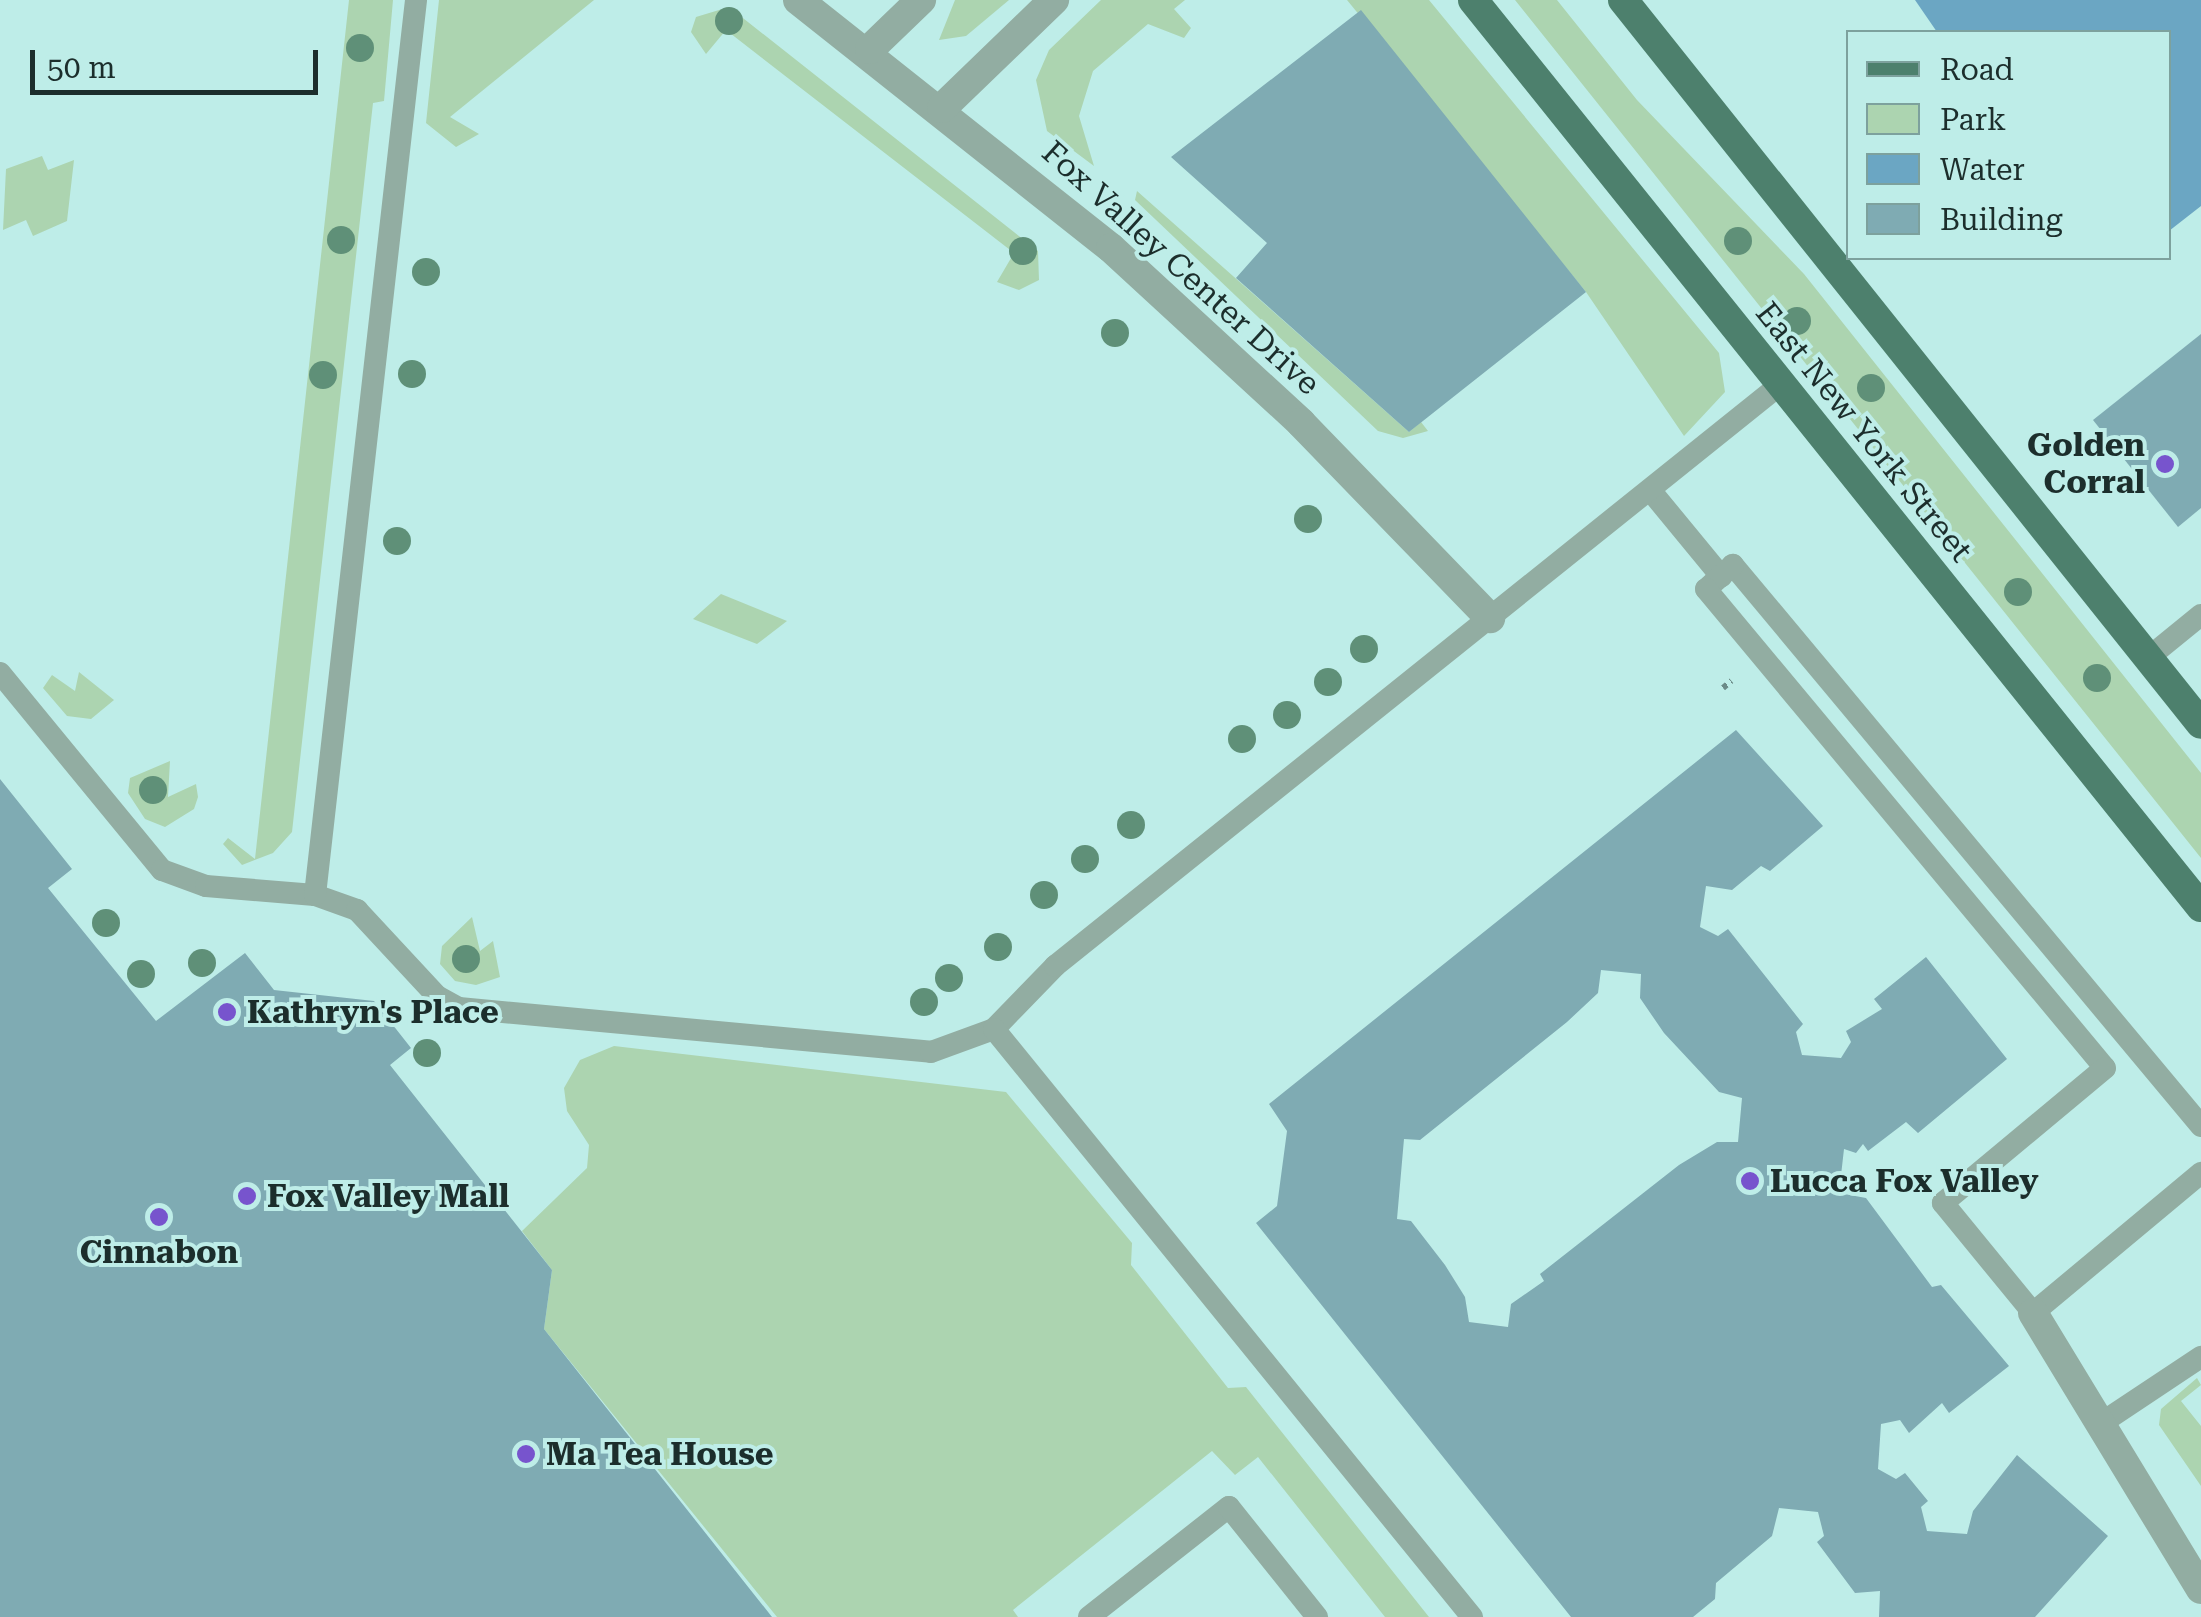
<!DOCTYPE html>
<html>
<head>
<meta charset="utf-8">
<style>
  body { margin:0 }
  #map { position:relative; width:2201px; height:1617px; overflow:hidden; background:#beede8; font-family:"Roboto Serif",serif }
  div>[style] { position:absolute }
  [style*='--x'] { left:calc(var(--x)*1px); top:calc(var(--y)*1px); width:calc(var(--w)*1px); rotate:calc(var(--a)*1deg) }
  .green>* { inset:0; background:#acd4b0 }
  .water>* { inset:0; background:#6ba6c3 }
  .building>* { inset:0; background:#7fabb3 }
  .path>* { height:6px; margin-top:-3px; transform-origin:0; background:repeating-linear-gradient(90deg,#6b8b88 0 5px,transparent 0 10px) }
  .service>* { height:22px; margin:-11px; padding:0 11px; transform-origin:11px; border-radius:11px; background:#92ada2 }
  .minor>* { height:30px; margin:-15px; padding:0 15px; transform-origin:15px; border-radius:15px; background:#92ada2 }
  .primary>* { height:30px; margin:-15px; padding:0 15px; transform-origin:15px; border-radius:15px; background:#4d806d }
  .trees>* { width:28px; height:28px; margin:-14px; border-radius:50%; background:#5f9078 }
  .dots>* { width:28px; height:28px; translate:-50% -50%; box-sizing:border-box; border:5px solid #beede8; border-radius:50% }
  span { translate:-50% -50%; white-space:nowrap; text-align:center; line-height:1.15; -webkit-text-stroke:8px #beede8; paint-order:stroke }
  .street-label { font-size:32px; color:#1c2e2c }
  .poi-label { font-size:32px; color:#1c2e2c; font-weight:700 }
  .right { translate:-100% -50%; text-align:right }
  .left { translate:0 -50%; text-align:left }
  .legend { position:absolute; left:1846px; top:30px; width:325px; height:230px; box-sizing:border-box; background:#beede8; border:2px solid #7da19d; margin:0; padding:12px 18px; list-style:none; font-size:30px; color:#1c2e2c }
  .legend li { display:flex; align-items:center; gap:20px; height:50px }
  .legend b { width:50px; border:2px solid #7da19d }
  .scale { position:absolute; left:30px; top:50px; width:288px; height:45px; box-sizing:border-box; border:5px solid #1c2e2c; border-top:0; padding-left:12px; font-size:30px; line-height:35px; white-space:nowrap; color:#1c2e2c; -webkit-text-stroke:8px #beede8; paint-order:stroke }
</style>
</head>
<body>
<div id="map">
  <div class="green">
    <i style="clip-path:polygon(349px 0,393px 0,384px 101px,373px 103px,292px 832px,273px 853px,242px 865px,223px 844px,228px 838px,255px 859px)"></i>
    <i style="clip-path:polygon(439px 0,594px 0,450px 117px,479px 134px,456px 147px,426px 123px)"></i>
    <i style="clip-path:polygon(955px 0,1009px 0,966px 36px,939px 40px)"></i>
    <i style="clip-path:polygon(1101px 0,1185px 0,1174px 9px,1191px 28px,1184px 38px,1148px 24px,1093px 71px,1079px 116px,1094px 166px,1047px 131px,1036px 80px,1049px 50px)"></i>
    <i style="clip-path:polygon(1347px 0,1429px 0,1719px 353px,1725px 392px,1684px 436px,1586px 292px)"></i>
    <i style="clip-path:polygon(1515px 0,1557px 0,1637px 100px,1804px 274px,2201px 773px,2201px 858px)"></i>
    <i style="clip-path:polygon(729px 7px,1038px 251px,1039px 280px,1019px 290px,997px 282px,1014px 253px,726px 30px,706px 54px,691px 32px,696px 17px)"></i>
    <i style="clip-path:polygon(42px 156px,48px 170px,74px 160px,67px 221px,33px 236px,26px 220px,3px 230px,6px 169px)"></i>
    <i style="clip-path:polygon(1137px 191px,1409px 432px,1421px 422px,1428px 431px,1403px 438px,1378px 431px,1135px 200px)"></i>
    <i style="clip-path:polygon(721px 594px,787px 621px,757px 644px,693px 619px)"></i>
    <i style="clip-path:polygon(79px 672px,114px 700px,91px 719px,67px 716px,43px 688px,52px 675px,75px 691px)"></i>
    <i style="clip-path:polygon(170px 761px,168px 797px,196px 784px,198px 797px,194px 809px,165px 827px,145px 819px,128px 793px,130px 778px)"></i>
    <i style="clip-path:polygon(472px 917px,480px 951px,493px 941px,500px 977px,476px 985px,455px 981px,440px 964px,442px 946px)"></i>
    <i style="clip-path:polygon(614px 1046px,1006px 1092px,1132px 1243px,1131px 1265px,1228px 1388px,1246px 1387px,1429px 1617px,1385px 1617px,1258px 1457px,1235px 1475px,1212px 1451px,1013px 1610px,1018px 1617px,777px 1617px,544px 1329px,552px 1270px,522px 1231px,587px 1168px,589px 1145px,567px 1111px,564px 1088px,580px 1060px)"></i>
    <i style="clip-path:polygon(2197px 1378px,2201px 1385px,2181px 1401px,2201px 1426px,2201px 1486px,2159px 1425px,2161px 1409px)"></i>
  </div>
  <div class="water">
    <i style="clip-path:polygon(1915px 0,2201px 0,2201px 206px,2169px 231px,2168px 32px,1937px 32px)"></i>
  </div>
  <div class="building">
    <i style="clip-path:polygon(1361px 10px,1586px 292px,1409px 432px,1236px 278px,1267px 243px,1171px 157px)"></i>
    <i style="clip-path:polygon(2201px 334px,2201px 508px,2178px 527px,2093px 420px)"></i>
    <i style="clip-path:polygon(evenodd,1736px 730px,1823px 826px,1770px 871px,1761px 866px,1732px 890px,1706px 886px,1700px 927px,1718px 936px,1728px 929px,1803px 1024px,1796px 1032px,1802px 1055px,1841px 1058px,1851px 1042px,1846px 1031px,1882px 1009px,1874px 999px,1926px 957px,2007px 1059px,1918px 1133px,1906px 1122px,1868px 1151px,1863px 1144px,1856px 1153px,1844px 1149px,1839px 1193px,1866px 1198px,1932px 1287px,1941px 1285px,2009px 1366px,1949px 1413px,1942px 1403px,1909px 1433px,1900px 1420px,1881px 1424px,1878px 1469px,1896px 1479px,1905px 1473px,1928px 1501px,1921px 1507px,1927px 1531px,1967px 1534px,1973px 1511px,2017px 1455px,2108px 1536px,2035px 1617px,1879px 1617px,1880px 1591px,1855px 1593px,1817px 1542px,1824px 1536px,1818px 1512px,1779px 1508px,1772px 1536px,1716px 1583px,1715px 1599px,1693px 1617px,1571px 1617px,1256px 1223px,1277px 1206px,1287px 1131px,1269px 1104px,1736px 730px,1601px 970px,1641px 974px,1640px 998px,1664px 1033px,1719px 1092px,1742px 1098px,1738px 1142px,1717px 1142px,1679px 1165px,1540px 1274px,1544px 1281px,1511px 1304px,1508px 1327px,1469px 1322px,1465px 1297px,1445px 1265px,1411px 1221px,1397px 1219px,1404px 1139px,1420px 1140px,1567px 1022px,1598px 993px,1601px 970px)"></i>
    <i style="clip-path:polygon(0 779px,72px 869px,48px 888px,156px 1021px,245px 953px,274px 990px,374px 1001px,411px 1048px,390px 1065px,552px 1270px,544px 1329px,772px 1617px,0 1617px)"></i>
  </div>
  <div class="path">
    <i style="--x:1723;--y:688;--w:11;--a:-41"></i>
  </div>
  <div class="service">
    <i style="--x:1650;--y:490;--w:112;--a:50.5"></i>
    <i style="--x:2148;--y:658;--w:68;--a:-39.1"></i>
    <i style="--x:0;--y:673;--w:255;--a:50.6"></i>
    <i style="--x:162;--y:870;--w:47;--a:20"></i>
    <i style="--x:206;--y:886;--w:109;--a:4.7"></i>
    <i style="--x:315;--y:895;--w:45;--a:19.7"></i>
    <i style="--x:357;--y:910;--w:117;--a:47.1"></i>
    <i style="--x:437;--y:996;--w:25;--a:29"></i>
    <i style="--x:459;--y:1008;--w:474;--a:5.3"></i>
    <i style="--x:931;--y:1052;--w:67;--a:-20.1"></i>
    <i style="--x:994;--y:1029;--w:88;--a:-45.9"></i>
    <i style="--x:1055;--y:966;--w:930;--a:-38.72"></i>
    <i style="--x:315;--y:895;--w:901;--a:-83.56"></i>
    <i style="--x:994;--y:1029;--w:758;--a:50.89"></i>
    <i style="--x:2201;--y:1126;--w:731;--a:-129.84"></i>
    <i style="--x:1733;--y:565;--w:36;--a:138"></i>
    <i style="--x:1706;--y:589;--w:623;--a:50.21"></i>
    <i style="--x:2105;--y:1068;--w:211;--a:140.2"></i>
    <i style="--x:1943;--y:1203;--w:142;--a:50.7"></i>
    <i style="--x:2033;--y:1313;--w:219;--a:-39.8"></i>
    <i style="--x:2103;--y:1422;--w:118;--a:-33.6"></i>
    <i style="--x:1089;--y:1617;--w:178;--a:-38.2"></i>
    <i style="--x:1229;--y:1507;--w:141;--a:51.3"></i>
  </div>
  <div class="minor">
    <i style="--x:798;--y:0;--w:399;--a:38.4"></i>
    <i style="--x:1111;--y:248;--w:258;--a:42.6"></i>
    <i style="--x:1301;--y:423;--w:272;--a:45.9"></i>
    <i style="--x:870;--y:49;--w:71;--a:-43.9"></i>
    <i style="--x:942;--y:108;--w:156;--a:-44"></i>
    <i style="--x:2033;--y:1313;--w:323;--a:58.7"></i>
  </div>
  <div class="primary">
    <i style="--x:1473;--y:0;--w:1163;--a:51.25"></i>
    <i style="--x:1623;--y:0;--w:926;--a:51.4"></i>
  </div>
  <div class="trees">
    <i style="left:729px;top:21px"></i>
    <i style="left:360px;top:48px"></i>
    <i style="left:341px;top:240px"></i>
    <i style="left:1738px;top:241px"></i>
    <i style="left:1023px;top:251px"></i>
    <i style="left:426px;top:272px"></i>
    <i style="left:1797px;top:321px"></i>
    <i style="left:1115px;top:333px"></i>
    <i style="left:412px;top:374px"></i>
    <i style="left:323px;top:375px"></i>
    <i style="left:1871px;top:388px"></i>
    <i style="left:1308px;top:519px"></i>
    <i style="left:397px;top:541px"></i>
    <i style="left:2018px;top:592px"></i>
    <i style="left:1364px;top:649px"></i>
    <i style="left:2097px;top:678px"></i>
    <i style="left:1328px;top:682px"></i>
    <i style="left:1287px;top:715px"></i>
    <i style="left:1242px;top:739px"></i>
    <i style="left:153px;top:790px"></i>
    <i style="left:1131px;top:825px"></i>
    <i style="left:1085px;top:859px"></i>
    <i style="left:1044px;top:895px"></i>
    <i style="left:106px;top:923px"></i>
    <i style="left:998px;top:947px"></i>
    <i style="left:466px;top:959px"></i>
    <i style="left:202px;top:963px"></i>
    <i style="left:141px;top:974px"></i>
    <i style="left:949px;top:978px"></i>
    <i style="left:924px;top:1002px"></i>
    <i style="left:427px;top:1053px"></i>
  </div>
  <div class="dots">
    <i style="left:2165px;top:464px;background:#7754cd"></i>
    <i style="left:227px;top:1012px;background:#7754cd"></i>
    <i style="left:1750px;top:1181px;background:#7754cd"></i>
    <i style="left:247px;top:1196px;background:#7754cd"></i>
    <i style="left:159px;top:1217px;background:#7754cd"></i>
    <i style="left:526px;top:1454px;background:#7754cd"></i>
  </div>
  <div class="street-label">
    <span style="left:1181px;top:268px;rotate:42deg">Fox Valley Center Drive</span>
    <span style="left:1864px;top:432px;rotate:51deg">East New York Street</span>
  </div>
  <div class="poi-label">
    <span class="right" style="left:2145px;top:464px">Golden<br>Corral</span>
    <span class="left" style="left:247px;top:1012px">Kathryn's Place</span>
    <span class="left" style="left:1770px;top:1181px">Lucca Fox Valley</span>
    <span class="left" style="left:267px;top:1196px">Fox Valley Mall</span>
    <span style="left:159px;top:1252px">Cinnabon</span>
    <span class="left" style="left:546px;top:1454px">Ma Tea House</span>
  </div>
  <ul class="legend">
  <li><b style="height:12px;background:#4d806d"></b>Road</li>
  <li><b style="height:28px;background:#acd4b0"></b>Park</li>
  <li><b style="height:28px;background:#6ba6c3"></b>Water</li>
  <li><b style="height:28px;background:#7fabb3"></b>Building</li>
  </ul>
  <div class="scale">50 m</div>
</div>
</body>
</html>
